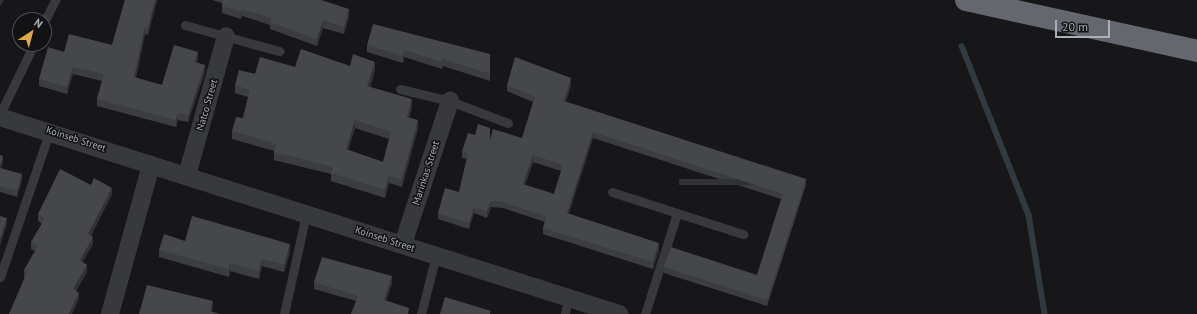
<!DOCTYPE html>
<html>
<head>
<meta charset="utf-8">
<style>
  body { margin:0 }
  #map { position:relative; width:1197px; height:314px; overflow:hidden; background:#171719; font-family:"PT Sans",sans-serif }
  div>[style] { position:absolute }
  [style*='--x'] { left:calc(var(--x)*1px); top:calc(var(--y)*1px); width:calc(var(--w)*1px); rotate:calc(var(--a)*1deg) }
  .stream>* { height:5.5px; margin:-2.75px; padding:0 2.75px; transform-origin:2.75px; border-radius:2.75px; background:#313a40 }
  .service>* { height:9px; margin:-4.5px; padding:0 4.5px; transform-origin:4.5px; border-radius:4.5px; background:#38393d }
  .minor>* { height:18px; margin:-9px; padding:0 9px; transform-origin:9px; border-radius:9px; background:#38393d }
  .motorway>* { height:22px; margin:-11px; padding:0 11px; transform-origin:11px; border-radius:11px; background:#65676e }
  .wall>* { inset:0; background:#3c3d40 }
  .shaded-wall>* { inset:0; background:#313234; transform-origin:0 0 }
  .building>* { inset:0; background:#46474b }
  span { translate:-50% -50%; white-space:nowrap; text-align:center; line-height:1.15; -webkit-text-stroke:3px #121214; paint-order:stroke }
  .street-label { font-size:10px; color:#aaafb7 }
  .north { position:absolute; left:12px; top:12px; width:40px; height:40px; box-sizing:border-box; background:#121214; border:1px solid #4f5155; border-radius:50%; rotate:36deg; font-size:11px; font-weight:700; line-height:16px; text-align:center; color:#aaafb7 }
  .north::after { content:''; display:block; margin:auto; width:14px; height:18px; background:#e0a847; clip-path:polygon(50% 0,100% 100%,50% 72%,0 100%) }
  .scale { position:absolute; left:1055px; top:20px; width:55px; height:18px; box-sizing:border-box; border:2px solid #aaafb7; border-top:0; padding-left:5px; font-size:12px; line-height:14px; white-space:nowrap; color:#aaafb7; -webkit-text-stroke:3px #121214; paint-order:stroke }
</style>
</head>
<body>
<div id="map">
  <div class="stream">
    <i style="--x:962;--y:46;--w:182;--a:68.4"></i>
    <i style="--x:1029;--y:215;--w:100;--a:80.8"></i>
  </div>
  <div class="service">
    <i style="--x:44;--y:22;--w:25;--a:-63"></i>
    <i style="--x:185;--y:25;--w:98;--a:15.5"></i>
    <i style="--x:400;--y:89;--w:51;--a:13.5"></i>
    <i style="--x:450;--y:101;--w:62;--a:20.8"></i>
    <i style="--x:0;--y:114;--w:78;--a:-64.1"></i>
    <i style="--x:612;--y:192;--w:138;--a:17.8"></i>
    <i style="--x:0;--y:277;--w:155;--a:-71.2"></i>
    <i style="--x:284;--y:314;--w:102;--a:-77.6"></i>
    <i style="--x:421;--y:314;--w:61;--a:-75.7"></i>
    <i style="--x:565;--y:314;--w:15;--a:-79"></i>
    <i style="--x:645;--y:314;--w:106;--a:-72.4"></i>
  </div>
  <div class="minor">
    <i style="--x:0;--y:117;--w:650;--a:17.65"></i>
    <i style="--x:187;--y:175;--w:144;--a:-74.3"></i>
    <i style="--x:403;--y:244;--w:151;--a:-71.8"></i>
    <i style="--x:110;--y:314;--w:155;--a:-74.6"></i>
  </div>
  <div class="motorway">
    <i style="--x:966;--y:0;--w:237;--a:12.4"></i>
  </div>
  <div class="wall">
    <i style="clip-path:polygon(125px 0,157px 0,148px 35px,145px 34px,136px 78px,162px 85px,198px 59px,197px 63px,205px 72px,188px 122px,178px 120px,176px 127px,97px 106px,97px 99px,102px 81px,73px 74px,67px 94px,39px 86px,39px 79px,64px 52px,112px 45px)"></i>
    <i style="clip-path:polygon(212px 0,321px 0,349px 16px,344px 34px,323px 28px,317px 46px,270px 29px,270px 25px,242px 16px,241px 19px,222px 13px,222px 3px)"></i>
    <i style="clip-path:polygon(367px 45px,490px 54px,490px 81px,443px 66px,442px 69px,404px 57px,403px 63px,367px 52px)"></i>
    <i style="clip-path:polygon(evenodd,350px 66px,375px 70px,370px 87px,412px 107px,409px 118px,418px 128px,402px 187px,389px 183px,385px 198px,331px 181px,331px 174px,274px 160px,274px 151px,232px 139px,232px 131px,243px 118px,248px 97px,235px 93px,235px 85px,255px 74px,295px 67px,350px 66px,355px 128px,389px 139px,383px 162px,348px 150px,355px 128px)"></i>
    <i style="clip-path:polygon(evenodd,507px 85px,571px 85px,566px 102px,806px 185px,767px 306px,664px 273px,664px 267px,757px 275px,781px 199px,593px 138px,568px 214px,659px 250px,653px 269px,543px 234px,543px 228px,545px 222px,503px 208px,491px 207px,487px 218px,474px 213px,469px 229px,438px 219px,438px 213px,459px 192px,467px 159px,462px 158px,462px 151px,490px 140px,522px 138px,533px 102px,507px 91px,507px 85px,533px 162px,561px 171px,554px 194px,525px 185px,533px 162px)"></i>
    <i style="clip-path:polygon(0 155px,3px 162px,1px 168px,22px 180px,17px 197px,0 192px)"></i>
    <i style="clip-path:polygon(112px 194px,91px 236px,93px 244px,82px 262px,87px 272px,76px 291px,79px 299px,24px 277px,24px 270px,35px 251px,31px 249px,31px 242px,42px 224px,38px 221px,38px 214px)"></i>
    <i style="clip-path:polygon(185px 241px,290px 252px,284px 272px,262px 266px,259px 279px,230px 271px,229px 277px,159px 257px,159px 250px)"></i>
    <i style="clip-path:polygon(314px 282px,392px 283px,386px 301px,409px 314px,356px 301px,314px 289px)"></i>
  </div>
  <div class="shaded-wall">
    <i style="clip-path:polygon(0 0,4px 0,0 6px)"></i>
    <i style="clip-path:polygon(155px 0,157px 0,148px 35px,148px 28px)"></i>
    <i style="clip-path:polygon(242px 9px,242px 16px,241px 19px,241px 12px)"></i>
    <i style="clip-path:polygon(349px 9px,349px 16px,344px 34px,344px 27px)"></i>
    <i style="clip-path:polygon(323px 20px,323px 28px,317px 46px,317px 39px)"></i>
    <i style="clip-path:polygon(145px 27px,145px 34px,134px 84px,134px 77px)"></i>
    <i style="clip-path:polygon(404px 50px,404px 57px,403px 63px,403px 56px)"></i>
    <i style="clip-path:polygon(198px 52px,198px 59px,195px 69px,195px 62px)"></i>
    <i style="clip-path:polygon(443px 59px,443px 66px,442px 69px,442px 62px)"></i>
    <i style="clip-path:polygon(375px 62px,375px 70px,367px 94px,367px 86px)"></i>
    <i style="clip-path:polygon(205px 65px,205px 72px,188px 122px,188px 116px)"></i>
    <i style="clip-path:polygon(73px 67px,73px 74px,67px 94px,67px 87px)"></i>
    <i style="clip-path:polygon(571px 78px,571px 85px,564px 107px,564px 101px)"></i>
    <i style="clip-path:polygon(412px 99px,412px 107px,407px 125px,407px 117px)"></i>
    <i style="clip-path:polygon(178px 113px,178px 120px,176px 127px,176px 120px)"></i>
    <i style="clip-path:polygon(355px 120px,355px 128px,346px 157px,346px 149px)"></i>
    <i style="clip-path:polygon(418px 120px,418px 128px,402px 187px,402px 179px)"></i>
    <i style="clip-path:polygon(593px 132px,593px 138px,567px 220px,567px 213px)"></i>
    <i style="clip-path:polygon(533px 155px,533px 162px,523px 190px,523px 184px)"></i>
    <i style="clip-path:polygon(3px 156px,3px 162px,0 170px,0 164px)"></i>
    <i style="clip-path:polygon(22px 174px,22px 180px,17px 197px,17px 191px)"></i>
    <i style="clip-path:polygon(389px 176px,389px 183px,385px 198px,385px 190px)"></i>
    <i style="left:806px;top:179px;width:6px;height:127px;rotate:90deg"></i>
    <i style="clip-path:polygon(112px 188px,112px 194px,88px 241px,88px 234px)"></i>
    <i style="clip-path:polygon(491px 201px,491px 207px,487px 218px,487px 211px)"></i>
    <i style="clip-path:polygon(474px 207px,474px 213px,469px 229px,469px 223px)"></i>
    <i style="clip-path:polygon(7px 218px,7px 224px,0 246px,0 240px)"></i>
    <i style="clip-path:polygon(93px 237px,93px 244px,80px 267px,80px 260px)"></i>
    <i style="clip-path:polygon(659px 243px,659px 250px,653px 269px,653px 262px)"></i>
    <i style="clip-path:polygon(290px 244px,290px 252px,284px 272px,284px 265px)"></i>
    <i style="clip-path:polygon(262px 259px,262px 266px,259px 279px,259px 271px)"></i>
    <i style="clip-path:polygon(230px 263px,230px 271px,229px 277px,229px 269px)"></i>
    <i style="clip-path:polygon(87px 265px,87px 272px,73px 296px,73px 289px)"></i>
    <i style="clip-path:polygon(392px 276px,392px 283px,384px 307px,384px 300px)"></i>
    <i style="clip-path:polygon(79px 293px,79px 299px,72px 314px,69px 314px)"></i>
    <i style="clip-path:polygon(213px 301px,213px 308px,211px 314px,210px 311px)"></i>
  </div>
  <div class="building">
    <i style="clip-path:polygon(125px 0,155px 0,148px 28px,145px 27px,134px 77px,162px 85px,174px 45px,198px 52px,195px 62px,205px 65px,188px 116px,178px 113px,176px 120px,97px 99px,104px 74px,73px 67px,67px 87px,39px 79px,48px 47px,64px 52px,69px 34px,112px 45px)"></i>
    <i style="clip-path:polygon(223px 0,321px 0,349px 9px,344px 27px,323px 20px,317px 39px,270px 22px,271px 18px,242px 9px,241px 12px,222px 6px)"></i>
    <i style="clip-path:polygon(373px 24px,490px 54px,490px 74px,443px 59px,442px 62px,404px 50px,403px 56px,367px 45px)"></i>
    <i style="clip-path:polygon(evenodd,301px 49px,350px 66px,353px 54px,375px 62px,367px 86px,412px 99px,407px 117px,418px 120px,402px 179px,389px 176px,385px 190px,331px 173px,333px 167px,274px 152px,276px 144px,232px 131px,236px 117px,243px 118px,250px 90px,235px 85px,239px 70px,255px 74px,260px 57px,295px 67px,301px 49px,355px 120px,391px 132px,383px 162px,346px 149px,355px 120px)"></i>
    <i style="clip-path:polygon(evenodd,515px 57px,571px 78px,564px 101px,806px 179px,767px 300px,664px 267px,671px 247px,757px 275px,783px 194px,593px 132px,567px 213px,659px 243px,653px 262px,543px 228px,546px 216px,503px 202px,491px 201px,487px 211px,474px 207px,469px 223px,438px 213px,445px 188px,459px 192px,468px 153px,462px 151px,468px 133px,475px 135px,478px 124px,490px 128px,490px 140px,493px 129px,522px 138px,535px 97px,507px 85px,515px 57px,533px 155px,563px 165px,554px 194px,523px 184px,533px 155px)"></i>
    <i style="clip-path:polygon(0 155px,3px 156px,0 164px)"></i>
    <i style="clip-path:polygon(0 168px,22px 174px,17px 191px,0 186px)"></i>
    <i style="clip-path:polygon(60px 169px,91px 185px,94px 178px,112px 188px,88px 234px,93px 237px,80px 260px,87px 265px,73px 289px,79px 293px,69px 314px,9px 314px,27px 272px,24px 270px,38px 246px,31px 242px,45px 218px,38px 214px)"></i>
    <i style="clip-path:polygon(0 216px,7px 218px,0 240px)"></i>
    <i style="clip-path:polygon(192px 216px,290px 244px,284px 265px,262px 259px,259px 271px,230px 263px,229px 269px,159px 250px,164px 234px,185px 241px)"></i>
    <i style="clip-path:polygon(322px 257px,392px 276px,384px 300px,409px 308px,408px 314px,351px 314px,358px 296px,314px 282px)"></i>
    <i style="clip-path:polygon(147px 285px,213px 301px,210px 311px,220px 314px,139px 314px)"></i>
    <i style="clip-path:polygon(445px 297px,491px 311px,490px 314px,440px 314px)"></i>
  </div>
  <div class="street-label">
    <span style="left:207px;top:105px;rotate:-74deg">Natco Street</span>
    <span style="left:76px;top:139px;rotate:18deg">Koinseb Street</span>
    <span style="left:426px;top:173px;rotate:-72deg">Marinkas Street</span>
    <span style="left:385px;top:239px;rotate:18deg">Koinseb Street</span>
  </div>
  <div class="north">N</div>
  <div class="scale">20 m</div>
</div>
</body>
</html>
